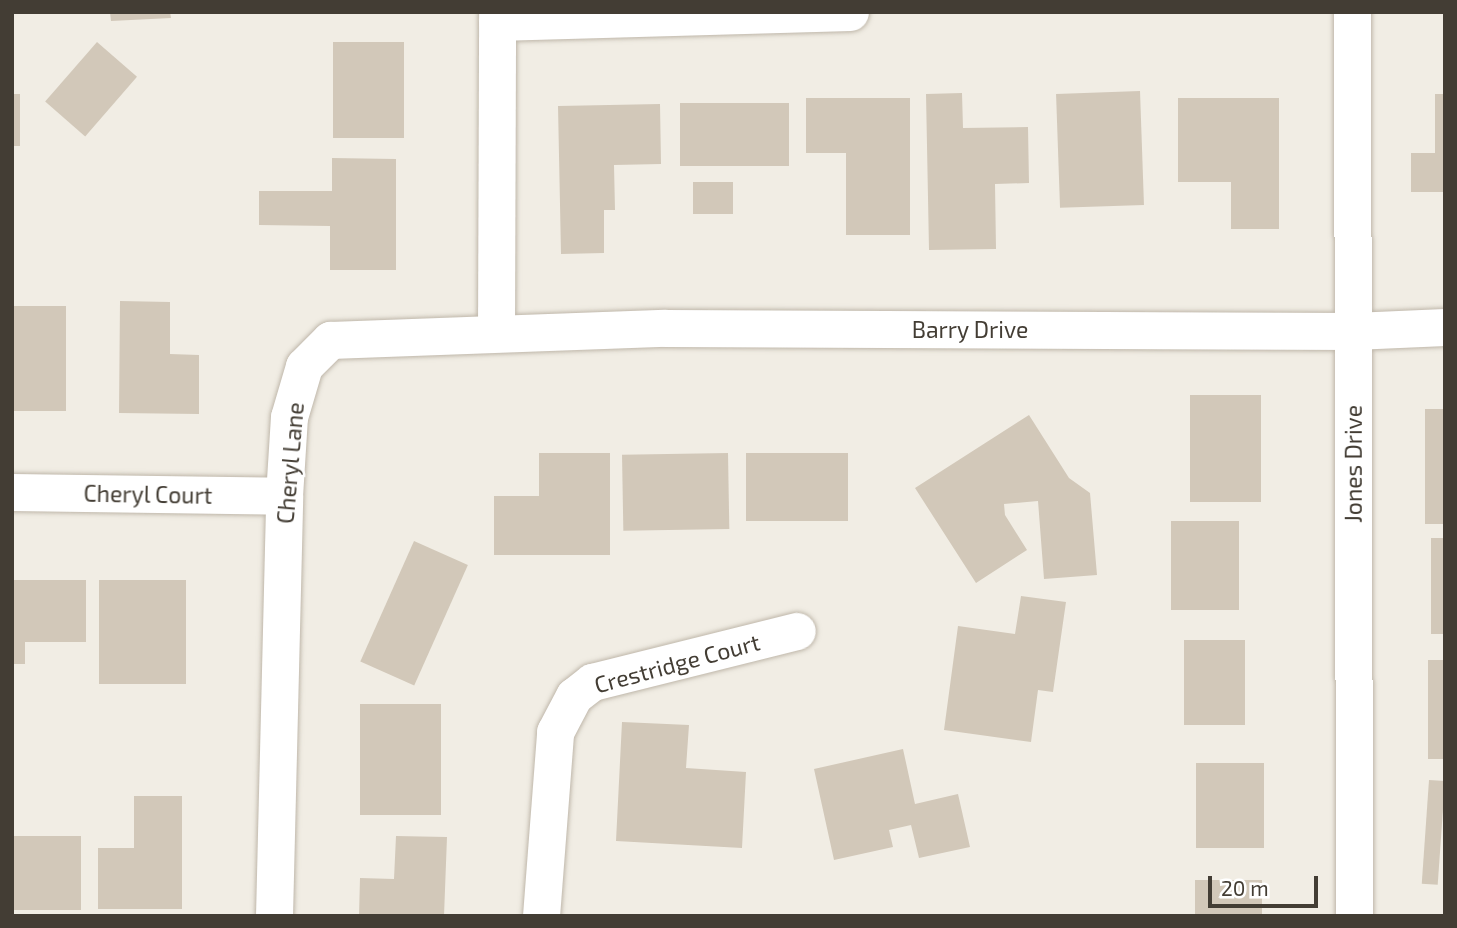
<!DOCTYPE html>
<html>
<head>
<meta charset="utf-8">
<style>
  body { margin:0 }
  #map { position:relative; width:1457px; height:928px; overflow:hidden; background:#f1ede4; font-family:"Exo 2",sans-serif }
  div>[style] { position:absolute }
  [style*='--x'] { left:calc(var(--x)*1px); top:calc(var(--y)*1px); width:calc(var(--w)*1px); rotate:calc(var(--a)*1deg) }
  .building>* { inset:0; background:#d2c8b9; transform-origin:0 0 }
  .roads { filter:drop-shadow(0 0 2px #bfb7aa) drop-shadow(0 0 2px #bfb7aa) }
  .minor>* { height:37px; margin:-18.5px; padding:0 18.5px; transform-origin:18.5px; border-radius:18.5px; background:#fff }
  span { translate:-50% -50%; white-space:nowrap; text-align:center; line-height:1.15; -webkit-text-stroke:5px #fff; paint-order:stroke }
  .street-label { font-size:23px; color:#433d34 }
  .frame { position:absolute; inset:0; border:14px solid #433d34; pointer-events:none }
  .scale { position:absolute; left:1208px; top:876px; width:110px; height:32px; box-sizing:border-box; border:4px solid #433d34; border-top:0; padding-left:9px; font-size:21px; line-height:24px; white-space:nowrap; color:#433d34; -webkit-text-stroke:5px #fff; paint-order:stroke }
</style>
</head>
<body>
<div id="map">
  <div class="building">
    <i style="clip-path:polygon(110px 12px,170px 12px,171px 18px,111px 21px)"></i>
    <i style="left:97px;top:42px;width:53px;height:79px;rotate:41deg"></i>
    <i style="left:333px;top:42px;width:71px;height:96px"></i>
    <i style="left:1140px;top:91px;width:114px;height:84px;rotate:88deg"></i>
    <i style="clip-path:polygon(962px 93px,963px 128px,1028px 127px,1029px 183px,995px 184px,996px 249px,929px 250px,926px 94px)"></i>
    <i style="left:12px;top:94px;width:8px;height:52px"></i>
    <i style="clip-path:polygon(1435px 94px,1445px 94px,1445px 192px,1411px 192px,1411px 153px,1435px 153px)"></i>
    <i style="clip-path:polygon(806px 98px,910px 98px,910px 235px,846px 235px,846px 153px,806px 153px)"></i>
    <i style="clip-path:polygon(1178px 98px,1279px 98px,1279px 229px,1231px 229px,1231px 182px,1178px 182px)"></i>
    <i style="left:680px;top:103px;width:109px;height:63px"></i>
    <i style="clip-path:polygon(660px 104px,661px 164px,614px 165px,615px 210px,604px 210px,604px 253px,561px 254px,558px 106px)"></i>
    <i style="clip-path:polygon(332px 158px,396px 159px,396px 270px,330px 270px,330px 226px,259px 225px,259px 191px,332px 191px)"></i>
    <i style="left:693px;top:182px;width:40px;height:32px"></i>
    <i style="clip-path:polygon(120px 301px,170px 302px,170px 354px,199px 355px,199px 414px,119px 413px)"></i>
    <i style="left:12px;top:306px;width:54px;height:105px"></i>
    <i style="left:1190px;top:395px;width:71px;height:107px"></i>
    <i style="left:1425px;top:409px;width:20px;height:115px"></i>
    <i style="clip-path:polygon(1029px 415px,1069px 478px,1090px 493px,1097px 575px,1044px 579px,1038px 501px,1004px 504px,1005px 515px,1027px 550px,976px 583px,915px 488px)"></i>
    <i style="clip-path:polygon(539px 453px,610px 453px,610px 555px,494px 555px,494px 496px,539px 496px)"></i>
    <i style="left:728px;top:453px;width:76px;height:106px;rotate:89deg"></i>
    <i style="left:746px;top:453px;width:102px;height:68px"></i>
    <i style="left:1171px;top:521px;width:68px;height:89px"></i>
    <i style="left:1431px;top:538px;width:14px;height:96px"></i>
    <i style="left:414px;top:541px;width:59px;height:132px;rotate:24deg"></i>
    <i style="clip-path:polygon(12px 580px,86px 580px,86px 642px,25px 642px,25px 664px,12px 664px)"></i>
    <i style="left:99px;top:580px;width:87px;height:104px"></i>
    <i style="clip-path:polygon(1021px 596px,1066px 602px,1053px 692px,1038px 690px,1031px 742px,944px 730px,958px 626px,1015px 634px)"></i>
    <i style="left:1184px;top:640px;width:61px;height:85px"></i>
    <i style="left:1428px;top:660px;width:17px;height:99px"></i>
    <i style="left:360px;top:704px;width:81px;height:111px"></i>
    <i style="clip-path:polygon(622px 722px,689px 725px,686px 768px,746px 772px,742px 848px,616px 841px)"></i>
    <i style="clip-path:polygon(903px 749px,915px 804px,958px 794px,970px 847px,919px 858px,911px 825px,889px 830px,893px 847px,834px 860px,814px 769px)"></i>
    <i style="left:1196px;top:763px;width:68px;height:85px"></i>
    <i style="left:1429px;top:780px;width:16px;height:104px;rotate:4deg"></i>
    <i style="clip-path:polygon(134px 796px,182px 796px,182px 909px,98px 909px,98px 848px,134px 848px)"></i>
    <i style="left:12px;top:836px;width:69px;height:74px"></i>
    <i style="clip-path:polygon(396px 836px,447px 837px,444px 916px,359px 916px,360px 878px,394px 879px)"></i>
    <i style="left:1195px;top:880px;width:67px;height:36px"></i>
  </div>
  <div class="roads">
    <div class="minor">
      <i style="--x:1352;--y:12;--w:904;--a:89.87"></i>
      <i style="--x:497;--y:22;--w:353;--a:-1.6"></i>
      <i style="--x:496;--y:333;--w:321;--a:-89.8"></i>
      <i style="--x:12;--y:492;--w:272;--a:0.8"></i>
      <i style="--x:274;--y:916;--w:420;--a:-88.6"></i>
      <i style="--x:284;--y:496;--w:79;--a:-86.4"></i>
      <i style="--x:289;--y:417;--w:53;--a:-73.6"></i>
      <i style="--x:304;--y:366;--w:37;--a:-45"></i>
      <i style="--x:330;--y:340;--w:335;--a:-2.1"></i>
      <i style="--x:665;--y:328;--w:688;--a:0.25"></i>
      <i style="--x:1353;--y:331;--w:92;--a:-2.5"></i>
      <i style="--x:541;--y:916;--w:185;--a:-85.6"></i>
      <i style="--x:555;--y:732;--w:41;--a:-62.2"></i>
      <i style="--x:574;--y:696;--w:23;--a:-38"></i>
      <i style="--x:592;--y:682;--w:211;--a:-14"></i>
    </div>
  </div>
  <div class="street-label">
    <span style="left:970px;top:329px">Barry Drive</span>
    <span style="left:290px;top:463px;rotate:-85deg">Cheryl Lane</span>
    <span style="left:1353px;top:464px;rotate:-90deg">Jones Drive</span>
    <span style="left:148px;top:494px;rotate:1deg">Cheryl Court</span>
    <span style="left:677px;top:663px;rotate:-15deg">Crestridge Court</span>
  </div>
  <div class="frame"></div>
  <div class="scale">20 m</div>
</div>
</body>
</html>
